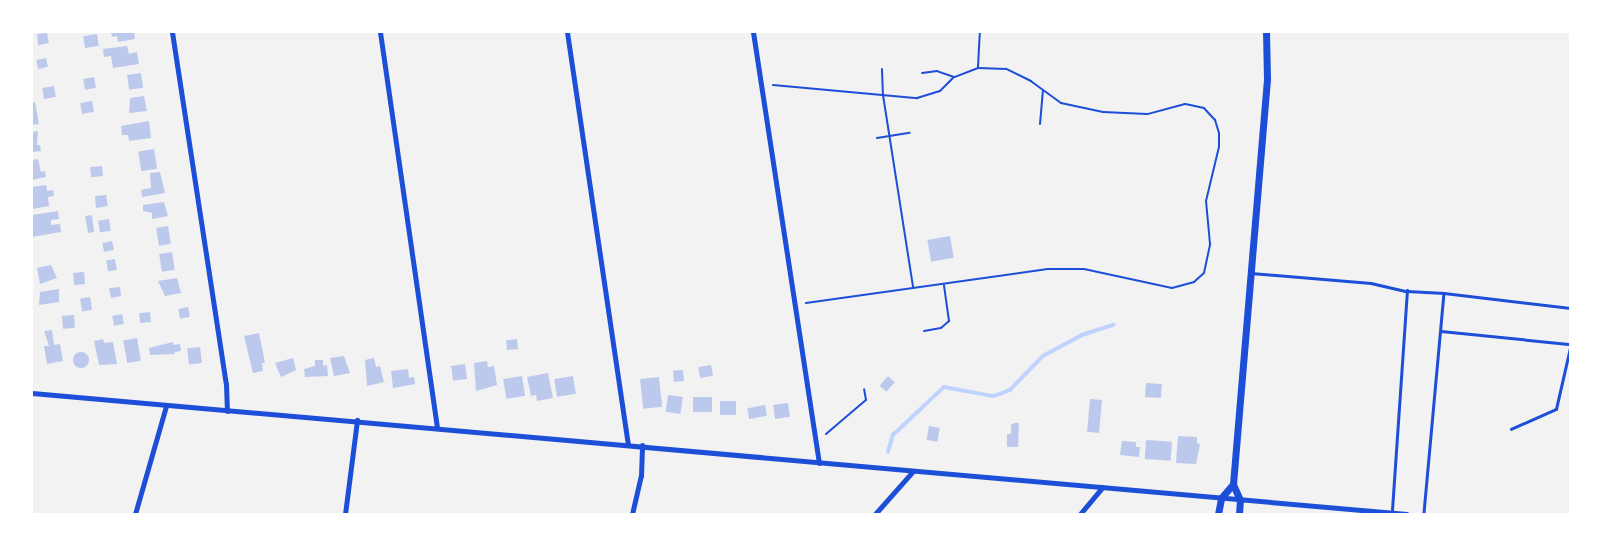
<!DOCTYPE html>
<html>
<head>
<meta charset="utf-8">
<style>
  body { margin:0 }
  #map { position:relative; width:1602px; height:546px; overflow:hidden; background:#f2f2f2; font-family:"Work Sans",sans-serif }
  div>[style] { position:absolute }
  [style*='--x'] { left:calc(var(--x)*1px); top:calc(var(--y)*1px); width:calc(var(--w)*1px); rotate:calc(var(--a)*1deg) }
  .stream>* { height:3.5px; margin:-1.75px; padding:0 1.75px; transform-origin:1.75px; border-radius:1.75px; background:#bfd3fe }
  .building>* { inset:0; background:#bdc9ec; transform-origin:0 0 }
  .round { border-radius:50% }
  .path>* { height:2px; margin:-1px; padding:0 1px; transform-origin:1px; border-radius:1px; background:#1d4ed8 }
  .service>* { height:2.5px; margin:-1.25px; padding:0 1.25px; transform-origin:1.25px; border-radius:1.25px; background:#1d4ed8 }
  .minor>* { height:5px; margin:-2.5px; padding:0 2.5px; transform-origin:2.5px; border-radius:2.5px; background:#1d4ed8 }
  .tertiary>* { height:7px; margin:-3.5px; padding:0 3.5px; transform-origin:3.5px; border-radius:3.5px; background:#1d4ed8 }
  span { translate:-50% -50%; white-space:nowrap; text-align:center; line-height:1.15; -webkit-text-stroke:7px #fff; paint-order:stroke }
  .frame { position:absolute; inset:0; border:33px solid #fff; pointer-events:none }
</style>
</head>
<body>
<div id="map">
  <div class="stream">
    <i style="--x:888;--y:452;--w:18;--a:-74"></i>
    <i style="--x:893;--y:435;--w:70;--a:-43.3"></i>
    <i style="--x:944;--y:387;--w:50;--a:10.4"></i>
    <i style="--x:993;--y:396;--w:7;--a:-16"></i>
    <i style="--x:1000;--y:394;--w:11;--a:-22"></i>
    <i style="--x:1010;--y:390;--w:47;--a:-45.9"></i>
    <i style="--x:1043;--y:356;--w:44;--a:-28.3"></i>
    <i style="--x:1082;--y:335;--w:33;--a:-18"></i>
  </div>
  <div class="building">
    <i style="clip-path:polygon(111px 32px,134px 32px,135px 39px,118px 42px,117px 36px,112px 37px)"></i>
    <i style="clip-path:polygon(47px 33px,49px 43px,38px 45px,37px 34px)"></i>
    <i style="left:97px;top:34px;width:12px;height:14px;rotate:81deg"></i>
    <i style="clip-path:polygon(127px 46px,129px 54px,137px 52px,139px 64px,113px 68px,111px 56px,104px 57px,103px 49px)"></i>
    <i style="left:46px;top:58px;width:9px;height:10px;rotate:77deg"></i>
    <i style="left:141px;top:73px;width:15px;height:14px;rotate:82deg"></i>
    <i style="left:94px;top:77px;width:11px;height:11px;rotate:80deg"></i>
    <i style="left:54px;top:86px;width:11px;height:12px;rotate:80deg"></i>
    <i style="clip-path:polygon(144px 96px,147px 111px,129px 113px,130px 98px)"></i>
    <i style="left:92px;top:101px;width:11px;height:12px;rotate:80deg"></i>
    <i style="clip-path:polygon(35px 102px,39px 124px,32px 125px,32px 103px)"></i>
    <i style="clip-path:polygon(149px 121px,151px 138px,129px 141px,128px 135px,122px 135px,121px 126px)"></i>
    <i style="clip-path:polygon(38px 131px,37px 145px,40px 145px,41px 151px,32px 152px,32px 132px)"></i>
    <i style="left:154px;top:149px;width:20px;height:16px;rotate:81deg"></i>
    <i style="clip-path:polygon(38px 159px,41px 172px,45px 171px,46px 177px,32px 180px,32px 160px)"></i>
    <i style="left:102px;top:166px;width:10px;height:12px;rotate:84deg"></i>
    <i style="clip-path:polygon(160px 172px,165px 193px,142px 197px,141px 190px,151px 188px,150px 173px)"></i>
    <i style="clip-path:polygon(46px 185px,47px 191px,53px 190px,54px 196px,48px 197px,49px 206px,32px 209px,32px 187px)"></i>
    <i style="clip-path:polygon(106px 195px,108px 206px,96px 208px,95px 196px)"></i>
    <i style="clip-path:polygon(164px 202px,168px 216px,152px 219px,152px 213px,143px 211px,143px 205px)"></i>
    <i style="clip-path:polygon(58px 211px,59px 219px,51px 220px,51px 225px,60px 224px,61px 232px,32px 237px,32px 215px)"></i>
    <i style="clip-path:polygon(92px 215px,94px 232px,88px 233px,85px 216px)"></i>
    <i style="left:109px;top:219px;width:12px;height:11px;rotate:81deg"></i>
    <i style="left:168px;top:226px;width:18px;height:12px;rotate:81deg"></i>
    <i style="left:950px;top:236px;width:22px;height:23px;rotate:80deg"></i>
    <i style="left:112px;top:241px;width:9px;height:10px;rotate:77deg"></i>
    <i style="left:172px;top:252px;width:18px;height:13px;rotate:81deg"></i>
    <i style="left:115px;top:259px;width:11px;height:9px;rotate:80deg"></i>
    <i style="clip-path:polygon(51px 265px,57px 278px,40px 284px,37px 268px)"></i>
    <i style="left:84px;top:272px;width:12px;height:11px;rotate:85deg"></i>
    <i style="clip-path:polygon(177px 278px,181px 293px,165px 296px,158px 281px)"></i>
    <i style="clip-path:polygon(120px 287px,121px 296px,111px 298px,109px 288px)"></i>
    <i style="clip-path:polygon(59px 289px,59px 302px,39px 305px,40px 292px)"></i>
    <i style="left:90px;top:297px;width:13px;height:10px;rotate:81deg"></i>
    <i style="left:188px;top:307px;width:10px;height:10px;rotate:79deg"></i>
    <i style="left:150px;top:312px;width:10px;height:11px;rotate:84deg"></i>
    <i style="left:122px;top:314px;width:10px;height:10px;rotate:79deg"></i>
    <i style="left:74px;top:315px;width:13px;height:12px;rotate:86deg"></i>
    <i style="clip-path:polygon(52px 330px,54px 345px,60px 344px,63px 361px,47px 364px,44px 346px,49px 346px,44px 331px)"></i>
    <i style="clip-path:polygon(259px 333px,265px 363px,262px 363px,263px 371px,253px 373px,244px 336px)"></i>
    <i style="left:137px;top:338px;width:23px;height:14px;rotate:80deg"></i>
    <i style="clip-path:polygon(103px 339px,104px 343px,113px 342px,117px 364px,99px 365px,94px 341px)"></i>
    <i style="left:517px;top:339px;width:10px;height:11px;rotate:84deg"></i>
    <i style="clip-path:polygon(173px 342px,173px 345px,180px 344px,181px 351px,174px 352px,175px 354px,150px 355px,149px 348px)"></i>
    <i style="left:200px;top:347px;width:16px;height:13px;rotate:83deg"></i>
    <i class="round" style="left:73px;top:352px;width:16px;height:16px"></i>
    <i style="clip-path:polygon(344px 356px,350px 373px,334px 376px,330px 358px)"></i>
    <i style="clip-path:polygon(293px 358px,296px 370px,281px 377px,275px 363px)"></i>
    <i style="clip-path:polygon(374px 358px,376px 367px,380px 366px,384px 382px,367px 386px,365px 360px)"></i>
    <i style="clip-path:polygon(315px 360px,323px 360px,323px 366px,327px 365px,328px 376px,305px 377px,304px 369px,315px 366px)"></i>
    <i style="clip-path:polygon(487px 361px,488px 367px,494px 366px,497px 385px,476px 391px,474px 363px)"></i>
    <i style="left:465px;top:364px;width:15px;height:14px;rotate:82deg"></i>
    <i style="left:711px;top:365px;width:11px;height:13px;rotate:80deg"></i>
    <i style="clip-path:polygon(408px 369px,409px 378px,414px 377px,415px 384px,393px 388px,391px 371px)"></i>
    <i style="left:683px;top:370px;width:11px;height:10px;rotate:85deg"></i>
    <i style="clip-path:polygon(548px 373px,553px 398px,537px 401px,536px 395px,531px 396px,527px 377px)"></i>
    <i style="left:522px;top:376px;width:20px;height:19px;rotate:81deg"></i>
    <i style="left:573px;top:376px;width:18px;height:19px;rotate:81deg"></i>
    <i style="left:888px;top:376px;width:9px;height:13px;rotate:41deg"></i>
    <i style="left:659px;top:377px;width:30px;height:19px;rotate:84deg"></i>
    <i style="left:1146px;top:383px;width:16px;height:14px;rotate:4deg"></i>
    <i style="left:668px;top:395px;width:15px;height:17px;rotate:8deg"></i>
    <i style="left:693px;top:397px;width:19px;height:15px"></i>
    <i style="left:1090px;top:399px;width:12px;height:33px;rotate:5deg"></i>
    <i style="left:720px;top:401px;width:16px;height:14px"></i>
    <i style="left:788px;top:403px;width:14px;height:15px;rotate:82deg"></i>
    <i style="left:765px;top:405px;width:11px;height:18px;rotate:80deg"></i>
    <i style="clip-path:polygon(1014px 423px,1019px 423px,1018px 447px,1007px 447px,1007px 434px,1011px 434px,1011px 425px)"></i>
    <i style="left:929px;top:426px;width:11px;height:14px;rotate:10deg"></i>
    <i style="clip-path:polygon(1178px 436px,1197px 437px,1197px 443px,1200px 444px,1196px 464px,1176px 463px)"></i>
    <i style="left:1146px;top:440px;width:26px;height:19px;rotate:4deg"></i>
    <i style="clip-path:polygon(1122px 441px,1136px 442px,1136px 447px,1140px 447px,1139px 457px,1120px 455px)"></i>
  </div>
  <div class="path">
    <i style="--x:978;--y:67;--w:35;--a:-87"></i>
    <i style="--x:882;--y:69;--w:26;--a:88"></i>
    <i style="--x:883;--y:95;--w:194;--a:81.1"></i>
    <i style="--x:773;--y:85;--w:145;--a:5.2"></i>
    <i style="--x:917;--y:98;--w:24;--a:-17"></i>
    <i style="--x:940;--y:91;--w:18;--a:-45"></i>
    <i style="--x:1040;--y:124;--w:33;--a:-85"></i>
    <i style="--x:877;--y:138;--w:33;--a:-9"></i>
    <i style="--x:806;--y:303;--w:244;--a:-8"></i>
    <i style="--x:1048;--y:269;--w:36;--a:0"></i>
    <i style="--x:1084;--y:269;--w:90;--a:12.2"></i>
    <i style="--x:1172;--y:288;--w:23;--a:-15"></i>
    <i style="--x:1194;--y:282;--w:13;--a:-42"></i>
    <i style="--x:1204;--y:273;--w:30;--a:-78"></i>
    <i style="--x:1210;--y:244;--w:43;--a:-95.3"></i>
    <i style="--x:1206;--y:201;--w:56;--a:-76.5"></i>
    <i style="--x:1219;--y:147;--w:14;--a:-90"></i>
    <i style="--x:1219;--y:133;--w:14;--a:-107"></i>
    <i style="--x:1215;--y:120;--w:16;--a:-133"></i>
    <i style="--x:1204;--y:108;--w:19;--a:-168"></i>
    <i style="--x:1185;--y:104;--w:39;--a:165"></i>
    <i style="--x:1147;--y:114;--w:44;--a:-177.4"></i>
    <i style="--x:1103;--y:112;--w:43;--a:-167.9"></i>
    <i style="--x:1061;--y:103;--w:37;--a:-144"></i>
    <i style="--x:1031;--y:81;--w:28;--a:-154"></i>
    <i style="--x:1006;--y:69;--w:28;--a:-178"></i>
    <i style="--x:978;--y:68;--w:26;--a:159"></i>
    <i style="--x:954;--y:77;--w:18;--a:-161"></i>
    <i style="--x:937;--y:71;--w:15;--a:172"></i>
    <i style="--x:924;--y:331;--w:17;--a:-10"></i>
    <i style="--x:941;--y:328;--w:11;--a:-41"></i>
    <i style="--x:949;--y:321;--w:36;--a:-98"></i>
    <i style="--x:826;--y:434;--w:52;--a:-40.4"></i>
    <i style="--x:866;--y:400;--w:11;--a:-100"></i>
  </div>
  <div class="service">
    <i style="--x:1251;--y:273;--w:120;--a:4.8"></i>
    <i style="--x:1371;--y:283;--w:37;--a:13"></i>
    <i style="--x:1444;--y:293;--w:127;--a:6.8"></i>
    <i style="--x:1441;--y:331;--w:130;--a:5.8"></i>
    <i style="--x:1511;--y:429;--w:49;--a:-24"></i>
    <i style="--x:1556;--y:409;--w:63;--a:-77.1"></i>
    <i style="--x:1392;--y:510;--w:220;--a:-86.1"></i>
    <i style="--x:1407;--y:291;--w:37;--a:3"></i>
    <i style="--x:1444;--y:293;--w:222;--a:95.2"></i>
  </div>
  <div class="minor">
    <i style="--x:172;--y:32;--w:356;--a:81.3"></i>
    <i style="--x:226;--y:384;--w:27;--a:88"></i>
    <i style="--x:380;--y:32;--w:399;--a:81.8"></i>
    <i style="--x:567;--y:32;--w:416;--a:81.6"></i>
    <i style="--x:753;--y:32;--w:436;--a:81.3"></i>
    <i style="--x:32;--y:393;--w:1380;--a:5.03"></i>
    <i style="--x:135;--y:514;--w:112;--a:-74"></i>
    <i style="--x:345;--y:514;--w:95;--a:-82.7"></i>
    <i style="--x:632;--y:514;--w:39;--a:-77"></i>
    <i style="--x:641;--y:476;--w:31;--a:-88"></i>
    <i style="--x:875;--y:514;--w:57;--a:-48.5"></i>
    <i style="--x:1080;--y:514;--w:35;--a:-50"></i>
  </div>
  <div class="tertiary">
    <i style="--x:1218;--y:514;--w:16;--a:-79"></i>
    <i style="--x:1221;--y:498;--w:18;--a:-49"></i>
    <i style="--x:1239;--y:514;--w:14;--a:-86"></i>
    <i style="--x:1240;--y:500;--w:17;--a:-114"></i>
    <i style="--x:1233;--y:484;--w:406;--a:-85.2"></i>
    <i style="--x:1267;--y:79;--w:47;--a:-91.2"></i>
  </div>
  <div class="frame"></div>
</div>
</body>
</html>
